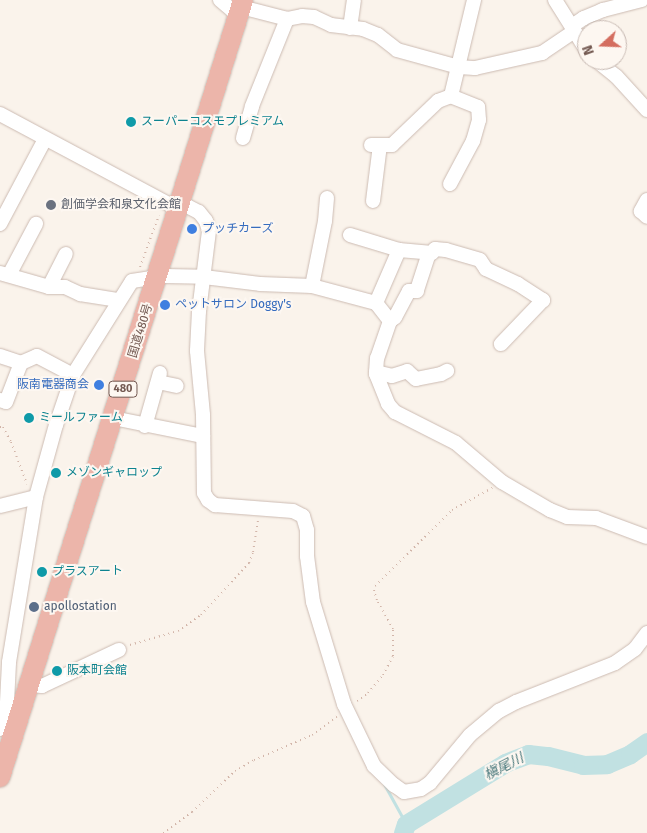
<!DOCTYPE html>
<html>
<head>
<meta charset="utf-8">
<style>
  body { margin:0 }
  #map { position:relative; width:647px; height:833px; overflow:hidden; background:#faf3eb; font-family:"Fira Sans","Noto Sans JP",sans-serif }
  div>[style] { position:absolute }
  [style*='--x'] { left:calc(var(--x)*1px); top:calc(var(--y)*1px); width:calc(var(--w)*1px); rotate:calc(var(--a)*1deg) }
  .stream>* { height:3px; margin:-1.5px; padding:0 1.5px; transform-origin:1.5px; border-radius:1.5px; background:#c1e1e2 }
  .river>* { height:19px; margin:-9.5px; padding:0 9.5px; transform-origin:9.5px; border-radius:9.5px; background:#c1e1e2 }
  .path>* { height:2px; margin-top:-1px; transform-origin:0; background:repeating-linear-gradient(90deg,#d2b5a9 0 1px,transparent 0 5px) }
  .roads { filter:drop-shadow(0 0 1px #ccbbb2) drop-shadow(0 0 1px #ccbbb2) }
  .minor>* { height:14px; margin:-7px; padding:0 7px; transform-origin:7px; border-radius:7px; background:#fff }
  .highway>* { height:20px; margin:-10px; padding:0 10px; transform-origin:10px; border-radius:10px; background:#ecb5aa }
  .dots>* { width:14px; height:14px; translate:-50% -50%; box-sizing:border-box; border:2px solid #fdf7f1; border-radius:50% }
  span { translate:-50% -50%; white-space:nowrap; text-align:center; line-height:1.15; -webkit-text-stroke:4px #fdf7f1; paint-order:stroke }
  .shield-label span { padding:1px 4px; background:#fdf7f1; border:1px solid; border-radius:4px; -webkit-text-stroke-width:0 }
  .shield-label { font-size:11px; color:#735951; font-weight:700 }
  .culture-label { font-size:12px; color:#0d838f }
  .left { translate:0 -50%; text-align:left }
  .worship-label { font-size:12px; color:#5b616d }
  .shop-label { font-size:12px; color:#366cbe }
  .right { translate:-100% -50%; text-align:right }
  .street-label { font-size:12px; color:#735951 }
  .service-label { font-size:12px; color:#4e5e75 }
  .water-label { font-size:14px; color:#4a797c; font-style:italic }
  .north { position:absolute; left:577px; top:20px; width:50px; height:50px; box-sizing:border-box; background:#fdf7f1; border:1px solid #c6b8b1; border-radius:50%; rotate:250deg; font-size:14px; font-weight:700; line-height:20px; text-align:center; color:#735951 }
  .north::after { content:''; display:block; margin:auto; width:18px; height:22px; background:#d46e60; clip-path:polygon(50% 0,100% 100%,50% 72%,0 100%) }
</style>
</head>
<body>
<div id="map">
  <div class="stream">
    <i style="--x:384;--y:784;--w:46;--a:61.2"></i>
  </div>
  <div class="river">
    <i style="--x:403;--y:833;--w:9;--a:-72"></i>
    <i style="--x:406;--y:824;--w:116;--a:-31.6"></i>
    <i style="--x:505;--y:763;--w:25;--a:-21"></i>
    <i style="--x:528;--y:754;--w:20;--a:6"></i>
    <i style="--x:548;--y:756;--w:36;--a:14"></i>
    <i style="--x:583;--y:765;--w:24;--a:-2"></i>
    <i style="--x:607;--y:764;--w:25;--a:-23"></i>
    <i style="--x:630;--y:754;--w:21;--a:-35"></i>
  </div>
  <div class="path">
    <i style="--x:140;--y:267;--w:55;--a:-69.9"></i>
    <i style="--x:0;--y:427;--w:3;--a:0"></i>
    <i style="--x:3;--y:427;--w:17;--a:62"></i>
    <i style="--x:11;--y:442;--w:45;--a:69.1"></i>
    <i style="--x:130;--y:645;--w:50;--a:-16.3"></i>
    <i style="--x:178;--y:631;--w:28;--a:-35"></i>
    <i style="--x:201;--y:615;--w:71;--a:-47.3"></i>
    <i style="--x:249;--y:563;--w:12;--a:-70"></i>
    <i style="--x:253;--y:552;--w:32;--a:-81"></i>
    <i style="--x:357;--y:701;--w:14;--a:-36"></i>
    <i style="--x:368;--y:693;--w:23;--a:-50"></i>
    <i style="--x:383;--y:675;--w:21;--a:-62"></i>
    <i style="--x:393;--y:656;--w:27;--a:-90"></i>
    <i style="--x:393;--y:629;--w:33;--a:-119"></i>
    <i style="--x:377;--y:600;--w:9;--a:-108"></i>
    <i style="--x:374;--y:591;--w:5;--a:-79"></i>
    <i style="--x:375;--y:586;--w:108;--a:-44.6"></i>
    <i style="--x:452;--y:510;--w:46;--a:-28.8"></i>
    <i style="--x:163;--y:833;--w:36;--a:-36"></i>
    <i style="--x:192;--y:812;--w:59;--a:-43.6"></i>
    <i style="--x:235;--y:771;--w:22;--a:-30"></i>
    <i style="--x:254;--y:760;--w:63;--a:-23.3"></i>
    <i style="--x:312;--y:735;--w:31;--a:-37"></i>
  </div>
  <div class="roads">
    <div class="minor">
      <i style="--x:220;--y:0;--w:25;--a:40"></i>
      <i style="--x:555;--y:0;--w:60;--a:57.9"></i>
      <i style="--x:241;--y:7;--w:48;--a:14.6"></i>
      <i style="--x:287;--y:19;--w:15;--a:-11"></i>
      <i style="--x:302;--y:16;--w:12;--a:5"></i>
      <i style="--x:314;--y:17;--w:19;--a:25"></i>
      <i style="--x:331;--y:25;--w:32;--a:7"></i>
      <i style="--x:363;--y:29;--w:16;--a:22"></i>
      <i style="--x:378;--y:35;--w:24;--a:38"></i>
      <i style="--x:397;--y:50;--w:64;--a:15.3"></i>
      <i style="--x:459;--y:67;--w:16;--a:4"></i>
      <i style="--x:475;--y:68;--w:69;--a:-12.6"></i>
      <i style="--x:542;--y:53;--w:37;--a:-34"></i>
      <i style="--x:572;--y:26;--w:14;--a:-34"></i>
      <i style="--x:584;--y:18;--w:21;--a:-23"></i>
      <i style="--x:603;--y:10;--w:40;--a:-14.4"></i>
      <i style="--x:350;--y:28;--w:28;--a:-82"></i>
      <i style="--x:596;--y:60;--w:26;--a:39"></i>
      <i style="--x:616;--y:76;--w:46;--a:47.6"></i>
      <i style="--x:0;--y:114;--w:195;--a:28.1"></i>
      <i style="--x:172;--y:206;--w:15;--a:0"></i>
      <i style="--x:187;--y:206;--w:13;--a:27"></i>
      <i style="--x:199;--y:212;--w:11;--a:52"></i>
      <i style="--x:206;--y:221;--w:10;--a:73"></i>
      <i style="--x:209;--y:231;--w:81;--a:97.1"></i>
      <i style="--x:199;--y:311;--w:40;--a:92.9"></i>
      <i style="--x:197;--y:351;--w:64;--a:84.6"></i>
      <i style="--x:203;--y:415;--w:78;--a:89.3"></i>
      <i style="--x:204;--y:493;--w:8;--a:60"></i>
      <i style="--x:208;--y:500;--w:9;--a:36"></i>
      <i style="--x:215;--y:505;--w:78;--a:4.4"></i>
      <i style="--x:293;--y:511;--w:11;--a:27"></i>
      <i style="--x:303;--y:516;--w:15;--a:74"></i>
      <i style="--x:307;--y:530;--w:26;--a:90"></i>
      <i style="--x:307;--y:556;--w:46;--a:82.6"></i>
      <i style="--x:313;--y:602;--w:107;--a:73.1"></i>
      <i style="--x:344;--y:704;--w:69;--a:64.2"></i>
      <i style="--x:374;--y:766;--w:28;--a:44"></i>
      <i style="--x:394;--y:785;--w:12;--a:35"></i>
      <i style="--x:404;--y:792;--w:17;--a:-10"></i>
      <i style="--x:421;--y:789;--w:11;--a:-34"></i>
      <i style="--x:430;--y:783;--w:62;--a:-50.2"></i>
      <i style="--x:470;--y:735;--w:38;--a:-40"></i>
      <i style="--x:499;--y:711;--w:19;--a:-28"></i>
      <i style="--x:516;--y:702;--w:106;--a:-21.5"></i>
      <i style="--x:615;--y:663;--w:24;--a:-35"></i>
      <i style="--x:635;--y:649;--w:20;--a:-53"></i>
      <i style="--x:243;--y:138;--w:33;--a:-74"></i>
      <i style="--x:252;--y:106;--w:94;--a:-68.1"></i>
      <i style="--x:371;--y:145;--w:21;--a:0"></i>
      <i style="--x:392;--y:145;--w:64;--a:-43.7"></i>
      <i style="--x:438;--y:101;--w:14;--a:-21"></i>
      <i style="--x:451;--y:96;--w:99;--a:-76.5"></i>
      <i style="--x:450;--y:184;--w:49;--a:-61.9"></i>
      <i style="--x:473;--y:141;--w:22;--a:-74"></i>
      <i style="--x:479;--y:120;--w:13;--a:-94"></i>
      <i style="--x:478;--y:107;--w:29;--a:-158"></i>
      <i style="--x:647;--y:200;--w:13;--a:119"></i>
      <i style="--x:641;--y:211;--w:8;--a:45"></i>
      <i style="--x:373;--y:201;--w:56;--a:-82.9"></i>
      <i style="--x:0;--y:224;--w:96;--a:-62.1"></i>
      <i style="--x:350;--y:235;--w:51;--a:17"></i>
      <i style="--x:399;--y:250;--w:33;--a:5"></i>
      <i style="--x:432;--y:253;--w:5;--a:-53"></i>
      <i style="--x:435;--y:249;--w:11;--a:5"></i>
      <i style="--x:446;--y:250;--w:35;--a:16"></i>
      <i style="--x:480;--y:260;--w:11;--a:56"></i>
      <i style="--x:486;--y:269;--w:35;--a:25"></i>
      <i style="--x:518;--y:284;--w:30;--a:33"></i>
      <i style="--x:543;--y:300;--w:61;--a:133.7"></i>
      <i style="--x:429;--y:253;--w:40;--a:108"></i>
      <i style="--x:417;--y:291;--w:8;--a:180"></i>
      <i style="--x:409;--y:291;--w:30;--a:118"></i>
      <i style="--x:395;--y:317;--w:6;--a:141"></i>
      <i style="--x:390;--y:321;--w:39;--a:109"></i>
      <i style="--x:377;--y:358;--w:16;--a:94"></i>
      <i style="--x:376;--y:374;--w:32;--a:68"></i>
      <i style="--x:388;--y:404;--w:11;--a:49"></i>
      <i style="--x:395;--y:412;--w:68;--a:26.9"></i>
      <i style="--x:456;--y:443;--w:60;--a:40.3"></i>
      <i style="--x:502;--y:482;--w:56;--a:30.3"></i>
      <i style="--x:550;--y:510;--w:18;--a:22"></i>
      <i style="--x:567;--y:517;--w:29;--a:2"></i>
      <i style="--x:596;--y:518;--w:54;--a:20.4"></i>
      <i style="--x:0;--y:273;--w:51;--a:15.9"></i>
      <i style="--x:49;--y:287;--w:16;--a:0"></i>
      <i style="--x:65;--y:287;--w:17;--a:25"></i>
      <i style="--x:80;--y:294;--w:39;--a:9"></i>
      <i style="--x:9;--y:275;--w:58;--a:-62.1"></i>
      <i style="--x:312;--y:286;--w:66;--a:-78.7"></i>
      <i style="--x:325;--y:221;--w:23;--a:-85"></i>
      <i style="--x:49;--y:287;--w:37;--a:-63"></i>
      <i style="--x:376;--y:303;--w:58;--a:-66.5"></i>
      <i style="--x:0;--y:356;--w:22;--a:18"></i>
      <i style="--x:21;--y:363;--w:17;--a:-24"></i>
      <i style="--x:37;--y:356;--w:41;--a:27.8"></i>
      <i style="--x:376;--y:372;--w:16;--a:14"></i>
      <i style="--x:392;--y:376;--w:16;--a:-18"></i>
      <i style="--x:407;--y:371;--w:12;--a:42"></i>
      <i style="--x:416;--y:379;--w:25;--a:-11"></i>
      <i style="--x:441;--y:374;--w:7;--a:-27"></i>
      <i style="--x:158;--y:382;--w:19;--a:12"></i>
      <i style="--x:0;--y:400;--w:6;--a:18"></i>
      <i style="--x:6;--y:402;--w:42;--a:-69"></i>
      <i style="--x:113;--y:418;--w:92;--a:11.3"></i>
      <i style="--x:145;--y:426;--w:55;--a:-74.2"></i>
      <i style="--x:0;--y:506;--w:37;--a:-14"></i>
      <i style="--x:30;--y:685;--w:12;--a:5"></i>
      <i style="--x:42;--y:686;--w:85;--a:-25.1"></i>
      <i style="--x:0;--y:729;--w:9;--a:-49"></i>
      <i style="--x:6;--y:722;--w:60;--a:-87.1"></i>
      <i style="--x:9;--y:662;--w:167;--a:-80.7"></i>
      <i style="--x:36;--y:497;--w:75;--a:-74.5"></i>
      <i style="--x:56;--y:425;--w:53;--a:-71.2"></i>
      <i style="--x:73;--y:375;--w:111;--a:-57.9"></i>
      <i style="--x:132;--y:281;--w:33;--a:-9"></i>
      <i style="--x:165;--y:276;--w:39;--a:1"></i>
      <i style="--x:204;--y:277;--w:56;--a:7.1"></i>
      <i style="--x:260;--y:284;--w:52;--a:2.2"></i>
      <i style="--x:312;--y:286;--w:66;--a:14.9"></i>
      <i style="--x:376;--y:303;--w:23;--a:52"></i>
    </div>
    <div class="highway">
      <i style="--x:0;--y:777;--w:814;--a:-72.63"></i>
    </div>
  </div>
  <div class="dots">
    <i style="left:131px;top:122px;background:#0f9aa8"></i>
    <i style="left:51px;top:205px;background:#6b7280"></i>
    <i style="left:192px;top:229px;background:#3f7fe0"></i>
    <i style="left:165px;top:305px;background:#3f7fe0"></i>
    <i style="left:99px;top:385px;background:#3f7fe0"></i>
    <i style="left:29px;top:418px;background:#0f9aa8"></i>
    <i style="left:56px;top:473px;background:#0f9aa8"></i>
    <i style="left:42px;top:572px;background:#0f9aa8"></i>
    <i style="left:34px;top:607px;background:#5c6f8a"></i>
    <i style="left:57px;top:671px;background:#0f9aa8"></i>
  </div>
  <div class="shield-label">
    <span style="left:123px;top:389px">480</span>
  </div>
  <div class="culture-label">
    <span class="left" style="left:141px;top:122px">スーパーコスモプレミアム</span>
    <span class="left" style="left:39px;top:418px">ミールファーム</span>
    <span class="left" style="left:66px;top:473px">メゾンギャロップ</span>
    <span class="left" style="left:52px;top:572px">プラスアート</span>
    <span class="left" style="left:67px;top:671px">阪本町会館</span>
  </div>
  <div class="worship-label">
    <span class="left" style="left:61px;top:205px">創価学会和泉文化会館</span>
  </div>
  <div class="shop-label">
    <span class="left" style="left:202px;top:229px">プッチカーズ</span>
    <span class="left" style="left:175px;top:305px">ペットサロン Doggy's</span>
    <span class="right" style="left:89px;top:385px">阪南電器商会</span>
  </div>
  <div class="street-label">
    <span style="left:141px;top:331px;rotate:-73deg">国道480号</span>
  </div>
  <div class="service-label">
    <span class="left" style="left:44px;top:607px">apollostation</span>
  </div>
  <div class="water-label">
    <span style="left:504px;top:767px;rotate:-27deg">槇尾川</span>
  </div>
  <div class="north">N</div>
</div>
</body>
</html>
